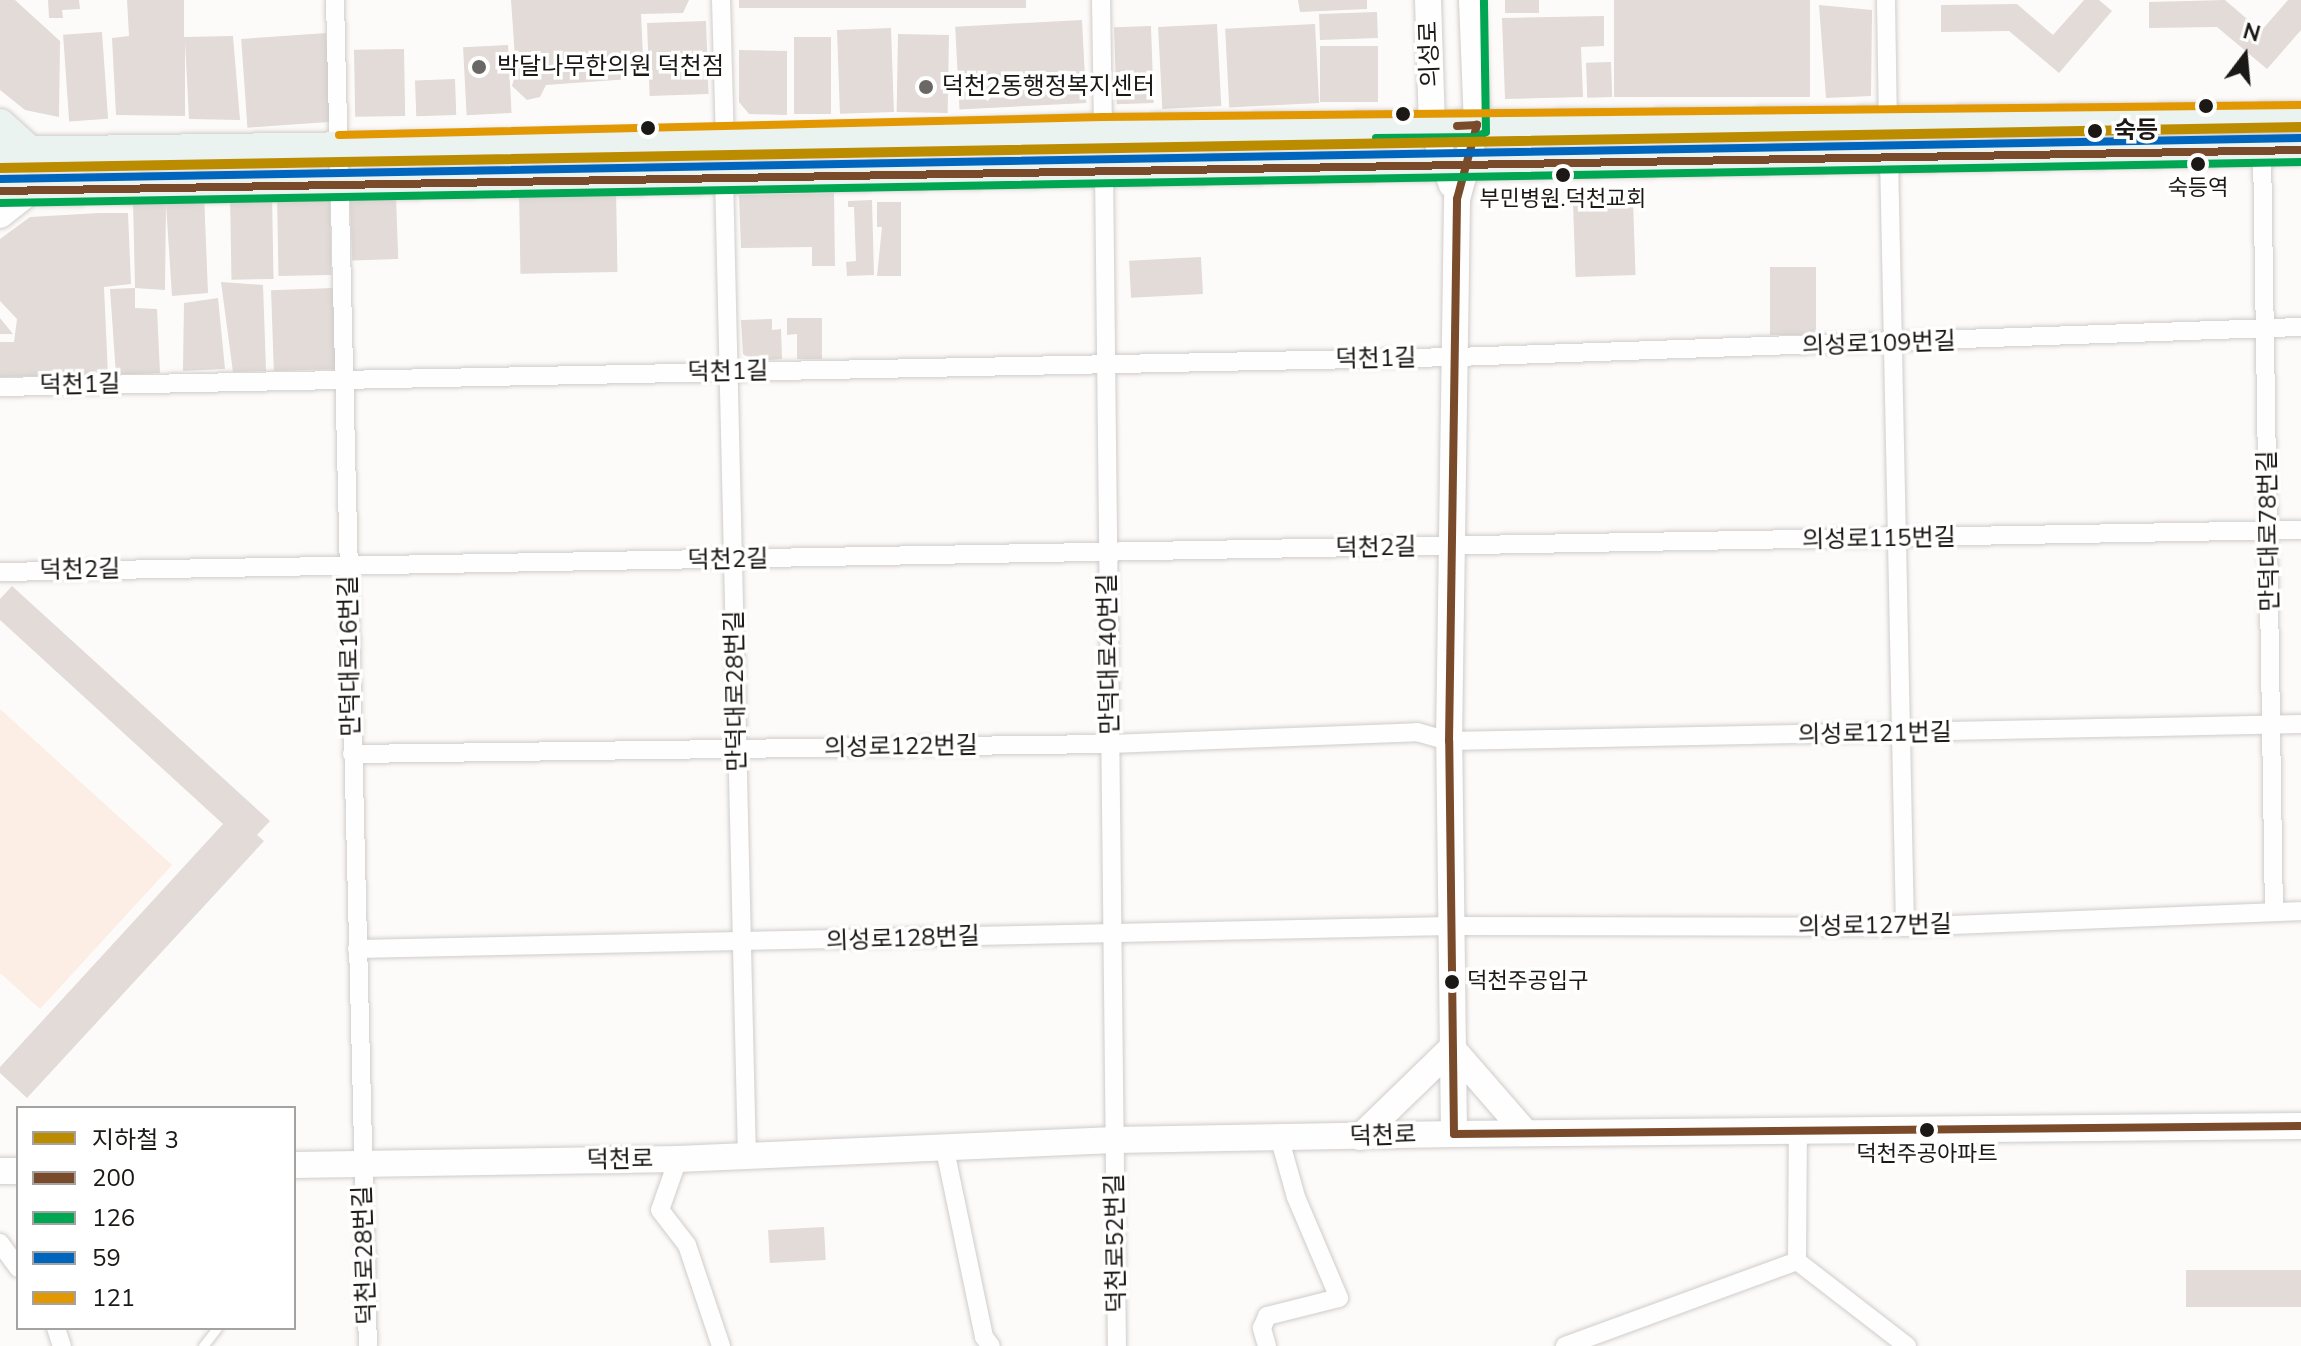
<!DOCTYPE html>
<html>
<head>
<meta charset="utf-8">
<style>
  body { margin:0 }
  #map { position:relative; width:2301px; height:1346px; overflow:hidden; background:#fdfbf9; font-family:"Nunito Sans","Noto Sans KR",sans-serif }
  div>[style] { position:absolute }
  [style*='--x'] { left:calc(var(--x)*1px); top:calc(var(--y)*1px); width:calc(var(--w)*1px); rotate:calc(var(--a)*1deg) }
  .green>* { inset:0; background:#fcede5 }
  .building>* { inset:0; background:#e2dbd7; transform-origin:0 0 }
  .roads { filter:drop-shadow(0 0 2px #cfccca) drop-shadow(0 0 2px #cfccca) }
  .lane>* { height:9px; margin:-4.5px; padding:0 4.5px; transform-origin:4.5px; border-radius:4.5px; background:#fffefe }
  .street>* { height:18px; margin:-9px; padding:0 9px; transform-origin:9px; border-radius:9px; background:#fffefe }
  .secondary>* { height:26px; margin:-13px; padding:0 13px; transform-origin:13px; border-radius:13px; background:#fffefe }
  .primary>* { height:30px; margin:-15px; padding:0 15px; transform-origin:15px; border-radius:15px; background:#ebf3f0 }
  .bus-1>* { height:8px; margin:-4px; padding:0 4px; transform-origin:4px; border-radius:4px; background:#7a4b2a }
  .bus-2>* { height:8px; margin:-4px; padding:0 4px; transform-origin:4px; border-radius:4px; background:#00a651 }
  .bus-3>* { height:8px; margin:-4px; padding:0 4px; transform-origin:4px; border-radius:4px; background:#0065bd }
  .bus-4>* { height:8px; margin:-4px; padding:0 4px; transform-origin:4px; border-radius:4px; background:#e19802 }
  .metro-1>* { height:10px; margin:-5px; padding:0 5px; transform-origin:5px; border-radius:5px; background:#bb8c00 }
  .dots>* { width:22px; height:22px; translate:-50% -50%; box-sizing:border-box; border:4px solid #fff; border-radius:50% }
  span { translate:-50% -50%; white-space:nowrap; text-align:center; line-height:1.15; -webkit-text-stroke:7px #fff; paint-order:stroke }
  .bus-label { font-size:22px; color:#1b1816 }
  .left { translate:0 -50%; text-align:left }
  .street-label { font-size:24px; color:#1b1816 }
  .poi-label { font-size:24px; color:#1b1816 }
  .stop-label { font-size:24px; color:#1b1816; font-weight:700 }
  .legend { position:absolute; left:16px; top:1106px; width:280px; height:224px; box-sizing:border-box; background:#fff; border:2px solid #a4a3a2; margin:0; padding:10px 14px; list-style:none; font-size:24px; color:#1b1816 }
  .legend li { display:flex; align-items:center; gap:16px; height:40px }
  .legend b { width:40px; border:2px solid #a4a3a2 }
  .north { position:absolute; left:2205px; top:16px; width:80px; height:80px; -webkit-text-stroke:6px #fff; paint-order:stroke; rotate:16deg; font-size:22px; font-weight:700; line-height:32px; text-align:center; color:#1b1816 }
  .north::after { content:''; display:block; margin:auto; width:28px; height:36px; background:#1b1816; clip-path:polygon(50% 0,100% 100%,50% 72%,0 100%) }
</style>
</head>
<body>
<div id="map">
  <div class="green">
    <i style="clip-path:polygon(0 709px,172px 865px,40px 1009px,0 973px)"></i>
  </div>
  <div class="building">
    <i style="clip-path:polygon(0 0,15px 0,60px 41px,59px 117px,25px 110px,0 90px)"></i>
    <i style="clip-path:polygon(48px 0,79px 0,80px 9px,62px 10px,63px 18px,49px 18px)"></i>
    <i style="clip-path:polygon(127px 0,184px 0,184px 37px,233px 36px,240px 120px,189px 119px,185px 41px,185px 116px,116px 115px,112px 38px,129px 36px)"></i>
    <i style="clip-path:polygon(511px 0,689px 0,683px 13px,641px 14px,644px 78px,546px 85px,540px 97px,527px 100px,512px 86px,516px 72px)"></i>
    <i style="left:739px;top:0;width:287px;height:8px"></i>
    <i style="clip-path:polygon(1298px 0,1367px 0,1367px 9px,1300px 12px)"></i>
    <i style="left:1505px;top:0;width:34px;height:13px"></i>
    <i style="left:1614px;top:0;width:196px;height:97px"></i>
    <i style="clip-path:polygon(2084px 0,2099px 0,2112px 11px,2059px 73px,2009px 31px,1941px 32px,1941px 5px,2017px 4px,2053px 35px)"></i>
    <i style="clip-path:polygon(2225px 0,2261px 31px,2288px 0,2301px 0,2301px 30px,2267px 69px,2217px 27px,2149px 28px,2149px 2px)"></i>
    <i style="clip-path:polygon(1819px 5px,1872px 10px,1871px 96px,1826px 98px)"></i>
    <i style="left:1377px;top:12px;width:26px;height:58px;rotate:88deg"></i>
    <i style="clip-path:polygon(1604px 16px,1604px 46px,1581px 47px,1583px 97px,1505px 99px,1502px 18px)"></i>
    <i style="left:1082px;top:20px;width:83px;height:127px;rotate:87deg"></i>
    <i style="left:706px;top:21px;width:73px;height:59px;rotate:88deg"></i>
    <i style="left:1217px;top:24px;width:82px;height:59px;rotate:87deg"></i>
    <i style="left:1315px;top:24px;width:79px;height:90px;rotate:87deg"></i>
    <i style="left:1151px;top:26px;width:77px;height:37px;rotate:88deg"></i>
    <i style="left:891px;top:28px;width:84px;height:54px;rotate:88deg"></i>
    <i style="left:102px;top:32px;width:87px;height:39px;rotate:86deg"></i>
    <i style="left:326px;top:33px;width:89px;height:85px;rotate:86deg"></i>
    <i style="left:898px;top:34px;width:51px;height:78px;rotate:1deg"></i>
    <i style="left:794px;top:37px;width:37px;height:77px"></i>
    <i style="left:508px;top:45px;width:68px;height:45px;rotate:87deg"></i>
    <i style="left:1320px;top:46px;width:58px;height:56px"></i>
    <i style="left:404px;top:49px;width:67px;height:50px;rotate:89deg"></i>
    <i style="clip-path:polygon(739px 50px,787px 51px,787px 115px,749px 114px,739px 102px)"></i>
    <i style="left:1611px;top:62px;width:35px;height:25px;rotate:88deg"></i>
    <i style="left:455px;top:79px;width:36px;height:40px;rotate:88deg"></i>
    <i style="left:616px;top:189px;width:83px;height:97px;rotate:89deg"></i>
    <i style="left:272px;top:193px;width:86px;height:42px;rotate:89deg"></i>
    <i style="left:330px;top:193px;width:82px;height:53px;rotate:89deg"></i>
    <i style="clip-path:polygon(834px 193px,835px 266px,812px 266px,812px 247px,741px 248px,739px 195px)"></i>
    <i style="clip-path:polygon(204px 194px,208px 293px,172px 296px,166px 204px,165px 290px,135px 288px,133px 201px)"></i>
    <i style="left:396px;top:196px;width:63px;height:46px;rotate:88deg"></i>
    <i style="clip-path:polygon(872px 200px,874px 275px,847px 276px,846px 262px,856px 261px,854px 207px,848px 207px,848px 201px)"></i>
    <i style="clip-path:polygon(877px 202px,901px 202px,901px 276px,877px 276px,882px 227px,877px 227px)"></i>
    <i style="left:1633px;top:202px;width:73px;height:60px;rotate:88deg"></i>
    <i style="clip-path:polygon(99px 213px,128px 213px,131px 284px,104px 287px,108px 375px,0 377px,0 342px,14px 342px,17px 319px,0 301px,0 239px,30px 217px)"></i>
    <i style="left:1201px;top:257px;width:37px;height:72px;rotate:87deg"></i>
    <i style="left:1816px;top:267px;width:68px;height:46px;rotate:90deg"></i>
    <i style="clip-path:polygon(221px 282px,263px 285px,266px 371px,233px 372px)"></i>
    <i style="clip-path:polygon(135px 288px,135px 308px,157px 309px,160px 373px,116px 375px,110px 289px)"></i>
    <i style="left:333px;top:288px;width:81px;height:62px;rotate:88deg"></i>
    <i style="clip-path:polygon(218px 298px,225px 369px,183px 371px,184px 303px)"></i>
    <i style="clip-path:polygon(0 318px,13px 334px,0 334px)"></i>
    <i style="clip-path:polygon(787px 318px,822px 318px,822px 359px,797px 359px,797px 334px,787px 335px)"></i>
    <i style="clip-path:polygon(772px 319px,772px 330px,781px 329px,782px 359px,753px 361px,743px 354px,741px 320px)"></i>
    <i style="clip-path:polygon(12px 586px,270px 821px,257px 835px,264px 841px,27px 1098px,0 1073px,0 1067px,223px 824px,0 620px,0 599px)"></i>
    <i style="left:824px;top:1227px;width:33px;height:56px;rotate:87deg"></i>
    <i style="left:2301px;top:1270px;width:37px;height:115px;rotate:90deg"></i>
  </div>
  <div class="roads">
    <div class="lane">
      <i style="--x:203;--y:1346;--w:23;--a:-52"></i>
    </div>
    <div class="street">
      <i style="--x:335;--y:0;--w:1346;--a:88.6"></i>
      <i style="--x:721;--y:0;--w:142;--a:88.4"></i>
      <i style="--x:1101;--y:0;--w:129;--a:89.1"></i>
      <i style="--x:1886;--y:0;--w:122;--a:89.1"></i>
      <i style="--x:2262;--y:150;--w:761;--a:89.1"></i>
      <i style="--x:1889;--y:156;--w:771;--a:88.81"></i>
      <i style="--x:1104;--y:169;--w:1177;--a:89.37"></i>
      <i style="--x:724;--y:176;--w:981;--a:88.66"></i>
      <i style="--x:0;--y:387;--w:1457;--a:-1.18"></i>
      <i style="--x:1457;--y:357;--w:845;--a:-2.04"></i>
      <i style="--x:0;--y:572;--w:2301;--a:-1.05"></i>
      <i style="--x:352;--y:754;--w:758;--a:-0.76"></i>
      <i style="--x:1110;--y:744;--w:307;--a:-2.2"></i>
      <i style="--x:1417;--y:732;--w:33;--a:16"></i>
      <i style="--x:1449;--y:741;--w:852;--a:-1.14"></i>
      <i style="--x:357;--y:949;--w:1092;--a:-1.21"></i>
      <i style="--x:1449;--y:926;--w:456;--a:0.1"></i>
      <i style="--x:1905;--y:927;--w:396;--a:-2.3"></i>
      <i style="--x:945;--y:1150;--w:191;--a:78.2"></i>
      <i style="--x:984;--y:1337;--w:11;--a:52"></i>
      <i style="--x:678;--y:1159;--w:54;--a:109.4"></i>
      <i style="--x:660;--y:1210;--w:44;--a:52.4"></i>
      <i style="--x:687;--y:1245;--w:107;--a:71.4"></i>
      <i style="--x:0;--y:1243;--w:31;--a:54"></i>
      <i style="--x:1797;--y:1261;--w:139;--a:37.7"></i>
      <i style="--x:56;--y:1328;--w:19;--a:72"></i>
      <i style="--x:1267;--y:1346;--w:19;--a:-106"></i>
      <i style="--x:1262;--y:1328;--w:13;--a:-67"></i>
      <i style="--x:1267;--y:1316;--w:74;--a:-14"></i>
      <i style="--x:1339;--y:1298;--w:110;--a:-113.1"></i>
      <i style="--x:1296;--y:1197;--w:59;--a:-105.7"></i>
      <i style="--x:1565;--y:1346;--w:247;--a:-20.1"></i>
      <i style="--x:1797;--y:1261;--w:130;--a:-89.6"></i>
    </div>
    <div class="secondary">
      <i style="--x:1428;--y:0;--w:126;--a:88.2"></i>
      <i style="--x:1432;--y:126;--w:62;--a:71.3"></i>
      <i style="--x:0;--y:215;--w:42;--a:-38.2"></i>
      <i style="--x:1454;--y:1134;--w:393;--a:-90.7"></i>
      <i style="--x:1449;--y:741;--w:542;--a:-89.15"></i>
      <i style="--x:1457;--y:199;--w:77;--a:-74.9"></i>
      <i style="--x:1477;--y:125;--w:125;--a:-92.3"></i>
      <i style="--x:1360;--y:1137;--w:128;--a:-44.1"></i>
      <i style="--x:1452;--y:1048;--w:113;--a:49"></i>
      <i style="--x:294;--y:1165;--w:384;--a:-0.9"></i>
      <i style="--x:678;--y:1159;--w:437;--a:-2.5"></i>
      <i style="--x:1115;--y:1140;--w:339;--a:-1"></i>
      <i style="--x:1454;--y:1134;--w:847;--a:-0.54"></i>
      <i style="--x:0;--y:1171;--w:18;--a:0"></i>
    </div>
    <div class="primary">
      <i style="--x:0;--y:124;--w:42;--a:42.1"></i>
      <i style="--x:0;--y:152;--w:725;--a:-0.79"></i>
      <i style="--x:725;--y:142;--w:378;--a:-2"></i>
      <i style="--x:1103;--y:129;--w:1198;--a:-0.57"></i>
      <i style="--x:0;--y:191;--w:2301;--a:-1.02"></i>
    </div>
  </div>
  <div class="bus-1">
    <i style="--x:0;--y:191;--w:2301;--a:-1.02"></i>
    <i style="--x:1454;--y:1134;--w:393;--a:-90.7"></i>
    <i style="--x:1449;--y:741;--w:542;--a:-89.15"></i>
    <i style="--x:1457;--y:199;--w:77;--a:-74.9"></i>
    <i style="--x:1477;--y:125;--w:20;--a:177"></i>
    <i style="--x:1454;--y:1134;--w:847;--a:-0.54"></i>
  </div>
  <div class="bus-2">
    <i style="--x:1376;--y:138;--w:101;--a:-0.6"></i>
    <i style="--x:1477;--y:137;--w:10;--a:-29"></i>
    <i style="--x:1486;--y:132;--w:132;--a:-90.9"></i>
    <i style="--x:0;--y:203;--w:2301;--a:-1.02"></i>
  </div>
  <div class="bus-3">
    <i style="--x:0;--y:179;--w:2301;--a:-1.02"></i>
  </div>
  <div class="bus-4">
    <i style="--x:339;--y:135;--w:764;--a:-1.35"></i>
    <i style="--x:1103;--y:117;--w:1198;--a:-0.57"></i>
  </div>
  <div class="metro-1">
    <i style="--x:0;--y:168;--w:2301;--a:-1.02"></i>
  </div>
  <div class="dots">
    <i style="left:479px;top:67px;background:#6a6765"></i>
    <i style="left:926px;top:87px;background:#6a6765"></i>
    <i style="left:2206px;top:106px;background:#1b1816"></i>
    <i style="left:1403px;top:114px;background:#1b1816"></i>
    <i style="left:648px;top:128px;background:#1b1816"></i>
    <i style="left:2095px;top:131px;background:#1b1816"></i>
    <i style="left:2198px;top:164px;background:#1b1816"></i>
    <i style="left:1563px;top:175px;background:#1b1816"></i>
    <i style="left:1452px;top:982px;background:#1b1816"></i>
    <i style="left:1927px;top:1130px;background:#1b1816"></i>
  </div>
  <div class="bus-label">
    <span style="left:2198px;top:189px">숙등역</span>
    <span style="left:1563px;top:200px">부민병원.덕천교회</span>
    <span class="left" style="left:1467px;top:982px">덕천주공입구</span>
    <span style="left:1927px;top:1155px">덕천주공아파트</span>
  </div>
  <div class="street-label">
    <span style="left:1430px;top:54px;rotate:-92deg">의성로</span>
    <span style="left:1879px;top:344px;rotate:-2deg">의성로109번길</span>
    <span style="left:1376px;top:359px;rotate:-1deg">덕천1길</span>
    <span style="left:728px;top:372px;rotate:-1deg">덕천1길</span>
    <span style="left:80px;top:385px;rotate:-1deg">덕천1길</span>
    <span style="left:2269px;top:531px;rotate:-91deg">만덕대로78번길</span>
    <span style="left:1879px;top:539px;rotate:-1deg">의성로115번길</span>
    <span style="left:1376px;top:548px;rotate:-1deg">덕천2길</span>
    <span style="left:728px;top:560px;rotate:-1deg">덕천2길</span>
    <span style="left:80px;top:570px;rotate:-1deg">덕천2길</span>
    <span style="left:1109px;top:654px;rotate:-91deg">만덕대로40번길</span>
    <span style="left:350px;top:656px;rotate:-91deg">만덕대로16번길</span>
    <span style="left:736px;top:691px;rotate:-91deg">만덕대로28번길</span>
    <span style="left:1875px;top:734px;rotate:-1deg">의성로121번길</span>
    <span style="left:901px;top:747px;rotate:-1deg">의성로122번길</span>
    <span style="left:1875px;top:926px;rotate:-1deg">의성로127번길</span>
    <span style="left:903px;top:939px;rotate:-2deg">의성로128번길</span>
    <span style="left:1383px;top:1136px;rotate:-2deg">덕천로</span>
    <span style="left:620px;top:1160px;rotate:-1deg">덕천로</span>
    <span style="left:1116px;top:1243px;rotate:-91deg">덕천로52번길</span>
    <span style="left:365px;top:1255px;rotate:-92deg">덕천로28번길</span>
  </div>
  <div class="poi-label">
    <span class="left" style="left:497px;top:67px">박달나무한의원 덕천점</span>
    <span class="left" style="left:942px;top:87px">덕천2동행정복지센터</span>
  </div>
  <div class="stop-label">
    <span class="left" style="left:2114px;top:131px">숙등</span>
  </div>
  <ul class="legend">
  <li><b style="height:10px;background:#bb8c00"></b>지하철 3</li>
  <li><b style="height:10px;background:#7a4b2a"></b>200</li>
  <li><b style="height:10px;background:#00a651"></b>126</li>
  <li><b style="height:10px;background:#0065bd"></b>59</li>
  <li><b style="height:10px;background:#e19802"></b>121</li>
  </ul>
  <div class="north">N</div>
</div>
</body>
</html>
